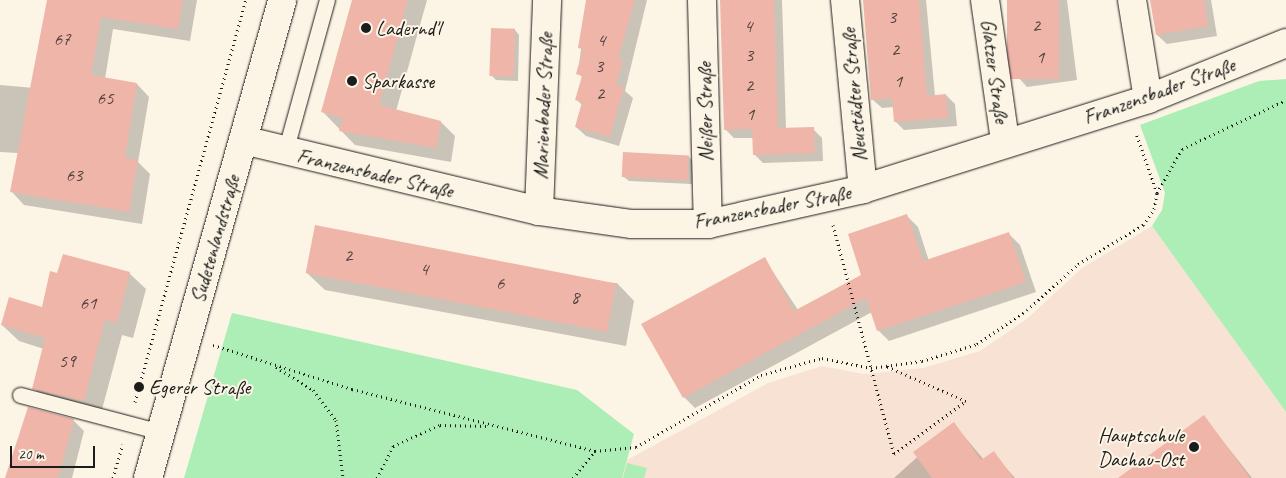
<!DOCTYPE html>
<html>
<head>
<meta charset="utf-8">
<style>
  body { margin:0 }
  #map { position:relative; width:1286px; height:478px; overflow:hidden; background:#fcf5e5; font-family:Caveat,sans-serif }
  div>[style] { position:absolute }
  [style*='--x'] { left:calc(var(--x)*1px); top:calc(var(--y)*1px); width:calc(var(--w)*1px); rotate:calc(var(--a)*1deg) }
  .built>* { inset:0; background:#f8e2d3 }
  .green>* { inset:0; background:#adeeb7 }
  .shadow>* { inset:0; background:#0003 }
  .building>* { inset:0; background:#efb5a9; transform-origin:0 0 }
  .path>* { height:3px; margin-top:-1.5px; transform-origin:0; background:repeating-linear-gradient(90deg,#1c1c1c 0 1px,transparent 0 5px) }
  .roads { filter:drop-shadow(0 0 1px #1c1c1c) drop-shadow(0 0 1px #1c1c1c) }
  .service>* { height:15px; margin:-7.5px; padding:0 7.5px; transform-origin:7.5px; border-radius:7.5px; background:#fcf5e5 }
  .minor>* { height:28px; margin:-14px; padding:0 14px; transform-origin:14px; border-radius:14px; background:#fcf5e5 }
  .tertiary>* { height:28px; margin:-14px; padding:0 14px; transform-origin:14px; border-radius:14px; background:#fcf5e5 }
  .dots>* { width:14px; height:14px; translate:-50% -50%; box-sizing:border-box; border:2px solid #fcf5e5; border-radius:50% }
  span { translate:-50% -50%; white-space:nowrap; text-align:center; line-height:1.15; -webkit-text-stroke:4px #fcf5e5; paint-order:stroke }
  .number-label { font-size:19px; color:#51423f }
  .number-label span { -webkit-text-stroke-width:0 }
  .poi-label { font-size:21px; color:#1c1c1c }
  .left { translate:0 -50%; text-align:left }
  .right { translate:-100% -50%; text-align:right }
  .street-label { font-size:21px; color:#1c1c1c }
  .scale { position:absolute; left:10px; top:446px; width:85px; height:22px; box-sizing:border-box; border:2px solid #1c1c1c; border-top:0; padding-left:6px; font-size:15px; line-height:18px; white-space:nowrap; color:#1c1c1c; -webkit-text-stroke:4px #fcf5e5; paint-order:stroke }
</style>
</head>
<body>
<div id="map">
  <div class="built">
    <i style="clip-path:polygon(1152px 226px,1286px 412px,1286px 478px,622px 478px,627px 460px,768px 383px,822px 366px,864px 374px,923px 368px,980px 351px,1028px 318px,1082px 268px)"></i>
  </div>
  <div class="green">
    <i style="clip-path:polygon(1286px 79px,1286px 412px,1152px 226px,1162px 210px,1165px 193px,1140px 125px,1259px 81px)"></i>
    <i style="clip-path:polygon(232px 313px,577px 390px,634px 434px,622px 478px,184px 478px)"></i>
    <i style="clip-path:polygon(627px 463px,647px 468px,644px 478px,623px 478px)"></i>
  </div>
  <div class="shadow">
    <i style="clip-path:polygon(48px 0,197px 0,190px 41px,113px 29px,105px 79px,137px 84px,149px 97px,138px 162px,150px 174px,142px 224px,24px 205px,12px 192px,18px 153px,0 152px,0 85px,34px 88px)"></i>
    <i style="clip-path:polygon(353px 0,427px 0,396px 111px,441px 122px,455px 136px,451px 162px,355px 145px,323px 112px)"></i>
    <i style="clip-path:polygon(587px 0,647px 0,625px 91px,633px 98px,619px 146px,586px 136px,576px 127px,582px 105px,577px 100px,583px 78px,578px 73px)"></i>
    <i style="clip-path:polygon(721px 0,782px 0,786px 129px,813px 129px,822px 138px,823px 161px,763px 163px,754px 154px,753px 138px,734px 138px,725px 129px)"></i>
    <i style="clip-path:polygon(864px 0,926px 0,935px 96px,946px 95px,955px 104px,957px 126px,904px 130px,895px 121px,894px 107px,882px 108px,873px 100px)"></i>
    <i style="clip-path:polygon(1008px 0,1067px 0,1077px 80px,1027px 87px,1018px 77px)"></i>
    <i style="clip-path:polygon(1151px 0,1211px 0,1217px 36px,1167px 44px,1157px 35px)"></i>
    <i style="clip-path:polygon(515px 30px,519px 35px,518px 81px,496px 80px,491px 75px)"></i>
    <i style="clip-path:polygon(688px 156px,693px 161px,692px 184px,629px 181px,624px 177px)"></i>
    <i style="clip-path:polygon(907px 216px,918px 227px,929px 261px,1009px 234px,1020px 245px,1036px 292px,889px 341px,878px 330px,872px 312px,695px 408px,684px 397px,764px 258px,798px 310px,862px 275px)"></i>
    <i style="clip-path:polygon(129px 273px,146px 289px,133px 338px,122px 335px,100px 417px,50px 405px,34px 388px,44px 349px,19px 341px,2px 325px,43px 308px,58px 275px)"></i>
    <i style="clip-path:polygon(307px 273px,617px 283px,634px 301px,626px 346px,325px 290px)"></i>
    <i style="clip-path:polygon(1204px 417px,1252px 478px,1120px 478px)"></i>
    <i style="clip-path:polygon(73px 420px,84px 431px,72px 478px,8px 478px)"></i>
    <i style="clip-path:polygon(954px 424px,984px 460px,993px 453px,1015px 478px,894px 478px)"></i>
  </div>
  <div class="building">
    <i style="clip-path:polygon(47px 0,183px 0,178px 29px,101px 17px,91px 75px,137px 83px,125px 158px,138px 160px,129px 212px,10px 192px)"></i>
    <i style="clip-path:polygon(352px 0,408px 0,379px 105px,441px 121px,436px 148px,339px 131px,343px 118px,321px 112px)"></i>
    <i style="clip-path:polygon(586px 0,635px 0,618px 59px,623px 60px,616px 85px,624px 87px,610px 137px,575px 127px,582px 102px,575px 100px,582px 76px,576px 74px,583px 49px,578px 48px)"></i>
    <i style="clip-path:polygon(720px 0,774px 0,778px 128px,814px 127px,815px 153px,753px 155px,752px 129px,724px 130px)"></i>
    <i style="clip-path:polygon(863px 0,919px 0,927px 96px,946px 94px,948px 118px,894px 122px,892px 98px,871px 100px)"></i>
    <i style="left:1007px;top:0;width:52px;height:79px"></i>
    <i style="clip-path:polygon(1150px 0,1204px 0,1208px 26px,1156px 35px)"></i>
    <i style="left:491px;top:28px;width:24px;height:48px;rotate:2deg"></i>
    <i style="left:623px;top:152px;width:66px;height:25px;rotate:3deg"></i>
    <i style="clip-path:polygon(907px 214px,923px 261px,1009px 232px,1026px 282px,877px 331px,866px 298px,683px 398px,641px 324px,765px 257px,794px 311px,861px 275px,848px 234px)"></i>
    <i style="left:315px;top:225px;width:307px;height:49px;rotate:11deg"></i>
    <i style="clip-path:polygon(63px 254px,130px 272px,117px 323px,105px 320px,84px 401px,32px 389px,45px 338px,1px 325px,9px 297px,42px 307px,50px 271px,57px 273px)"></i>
    <i style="clip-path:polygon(28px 407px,74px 419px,58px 478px,5px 478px)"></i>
    <i style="clip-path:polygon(1204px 415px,1250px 478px,1118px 478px)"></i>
    <i style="clip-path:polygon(954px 422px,981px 460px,994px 451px,1013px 478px,932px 478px,913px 452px)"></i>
  </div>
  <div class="path">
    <i style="--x:1157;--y:193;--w:51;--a:-60.4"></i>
    <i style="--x:1182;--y:149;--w:115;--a:-25.2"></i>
    <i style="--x:833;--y:225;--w:237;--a:75.1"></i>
    <i style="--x:894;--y:454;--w:89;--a:-36.4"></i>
    <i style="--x:966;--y:401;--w:87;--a:-156.4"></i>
    <i style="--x:213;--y:345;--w:146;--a:17.6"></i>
    <i style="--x:352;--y:389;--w:251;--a:14.3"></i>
    <i style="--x:595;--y:451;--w:41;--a:-5.6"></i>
    <i style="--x:636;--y:447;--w:144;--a:-29.9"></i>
    <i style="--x:761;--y:375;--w:63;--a:-15.6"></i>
    <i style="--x:822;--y:358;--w:50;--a:11.5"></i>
    <i style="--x:871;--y:368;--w:51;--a:-7.8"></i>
    <i style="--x:922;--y:361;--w:58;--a:-17.2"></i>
    <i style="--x:977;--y:344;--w:60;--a:-34.2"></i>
    <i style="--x:1027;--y:310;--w:69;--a:-42"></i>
    <i style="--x:1078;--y:264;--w:76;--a:-31"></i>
    <i style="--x:1143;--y:225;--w:19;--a:-55"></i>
    <i style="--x:1154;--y:209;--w:16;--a:-79"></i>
    <i style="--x:1157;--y:193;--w:64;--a:-109.3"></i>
    <i style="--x:276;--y:367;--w:44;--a:31.9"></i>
    <i style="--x:313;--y:390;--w:38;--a:53"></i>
    <i style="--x:336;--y:420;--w:58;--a:83.1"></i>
    <i style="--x:135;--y:402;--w:417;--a:-74.6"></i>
    <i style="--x:113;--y:478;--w:35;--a:-74"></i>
    <i style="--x:377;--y:478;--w:36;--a:-63"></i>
    <i style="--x:393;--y:446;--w:51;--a:-24.1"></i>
    <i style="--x:440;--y:425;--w:47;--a:1.2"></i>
    <i style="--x:573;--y:478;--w:35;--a:-51"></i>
  </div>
  <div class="roads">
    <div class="service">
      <i style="--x:285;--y:152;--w:158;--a:-74.6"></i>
      <i style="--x:20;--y:395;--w:146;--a:14.7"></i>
    </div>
    <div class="minor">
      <i style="--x:702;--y:0;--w:224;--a:88.5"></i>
      <i style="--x:845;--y:0;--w:190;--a:84.6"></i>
      <i style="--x:985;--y:0;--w:142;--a:81.9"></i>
      <i style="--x:1132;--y:0;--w:100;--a:80.8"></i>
      <i style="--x:243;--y:140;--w:304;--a:13.5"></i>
      <i style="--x:539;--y:211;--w:94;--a:8"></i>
      <i style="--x:632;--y:224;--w:76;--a:0"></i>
      <i style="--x:708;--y:224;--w:159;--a:-12.7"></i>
      <i style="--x:863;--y:189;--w:299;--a:-17.5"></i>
      <i style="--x:1148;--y:99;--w:149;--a:-22.1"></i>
      <i style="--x:539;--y:211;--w:211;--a:-87.8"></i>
    </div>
    <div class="tertiary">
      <i style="--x:148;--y:478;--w:496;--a:-74.3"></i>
    </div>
  </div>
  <div class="dots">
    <i style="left:366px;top:28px;background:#1c1c1c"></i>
    <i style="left:352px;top:81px;background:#1c1c1c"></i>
    <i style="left:139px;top:387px;background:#1c1c1c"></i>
    <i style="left:1194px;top:447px;background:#1c1c1c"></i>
  </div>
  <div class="number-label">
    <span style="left:892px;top:18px">3</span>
    <span style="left:1036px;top:26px">2</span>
    <span style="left:748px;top:27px">4</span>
    <span style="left:62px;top:40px">67</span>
    <span style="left:601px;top:41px">4</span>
    <span style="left:895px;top:50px">2</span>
    <span style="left:749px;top:56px">3</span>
    <span style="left:1040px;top:58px">1</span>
    <span style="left:599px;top:67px">3</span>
    <span style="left:898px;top:82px">1</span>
    <span style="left:749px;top:86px">2</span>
    <span style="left:600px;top:94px">2</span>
    <span style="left:105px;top:99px">65</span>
    <span style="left:750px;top:115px">1</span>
    <span style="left:74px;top:176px">63</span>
    <span style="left:348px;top:256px">2</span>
    <span style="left:424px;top:270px">4</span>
    <span style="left:500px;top:284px">6</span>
    <span style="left:575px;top:298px">8</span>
    <span style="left:88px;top:304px">61</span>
    <span style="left:67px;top:362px">59</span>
  </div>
  <div class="poi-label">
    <span class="left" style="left:376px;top:28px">Ladernd'l</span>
    <span class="left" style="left:362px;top:81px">Sparkasse</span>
    <span class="left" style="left:149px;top:387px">Egerer Straße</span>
    <span class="right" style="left:1184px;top:447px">Hauptschule<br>Dachau-Ost</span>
  </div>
  <div class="street-label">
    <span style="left:995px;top:71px;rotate:82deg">Glatzer Straße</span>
    <span style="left:1159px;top:91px;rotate:-20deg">Franzensbader Straße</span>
    <span style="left:854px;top:95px;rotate:-95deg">Neustädter Straße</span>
    <span style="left:543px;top:106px;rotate:-88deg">Marienbader Straße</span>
    <span style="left:705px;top:112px;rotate:-91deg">Neißer Straße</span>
    <span style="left:375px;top:173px;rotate:13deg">Franzensbader Straße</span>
    <span style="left:772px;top:207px;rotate:-11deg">Franzensbader Straße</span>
    <span style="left:215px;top:239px;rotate:-74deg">Sudetenlandstraße</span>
  </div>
  <div class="scale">20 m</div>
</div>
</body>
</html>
